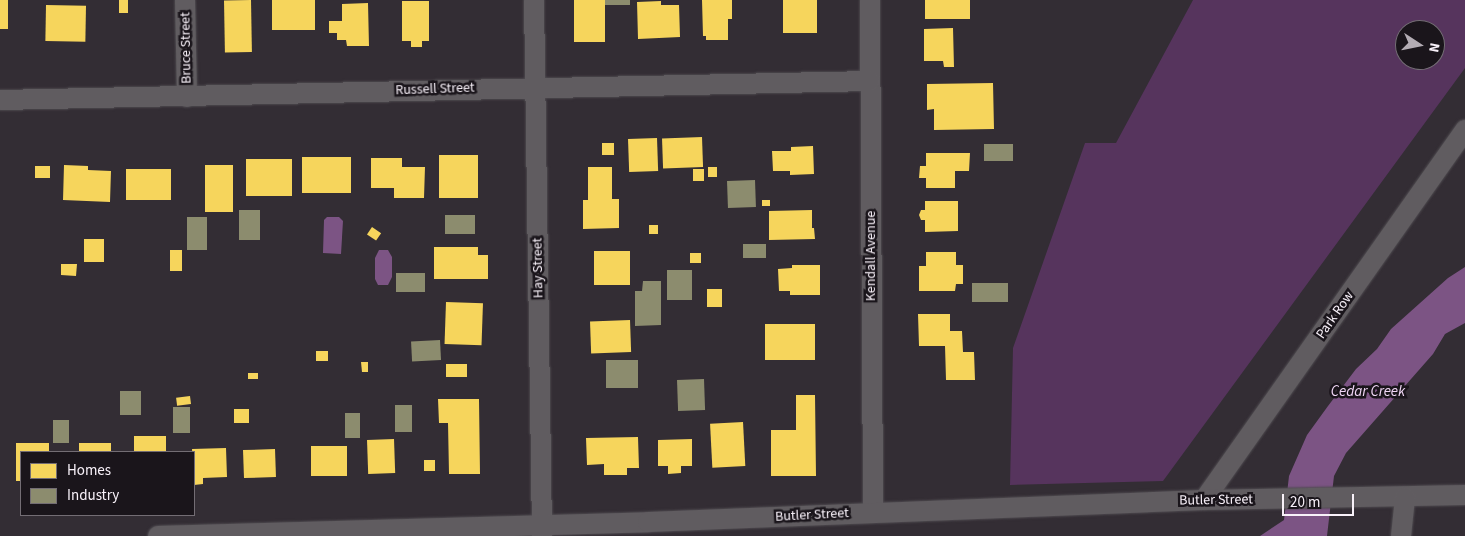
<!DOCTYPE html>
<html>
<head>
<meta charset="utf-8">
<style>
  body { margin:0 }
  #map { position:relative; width:1465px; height:536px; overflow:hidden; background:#332d34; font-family:"Source Sans 3",sans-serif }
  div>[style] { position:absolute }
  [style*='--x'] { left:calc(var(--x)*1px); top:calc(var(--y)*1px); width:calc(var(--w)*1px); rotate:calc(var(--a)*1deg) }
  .green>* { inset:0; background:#56345d }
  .water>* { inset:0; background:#7c5484 }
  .homes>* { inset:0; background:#f6d55c; transform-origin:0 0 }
  .industry>* { inset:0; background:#8c8c6e; transform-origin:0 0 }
  .roads { filter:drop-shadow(0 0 1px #4f4b50) drop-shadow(0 0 1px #4f4b50) }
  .minor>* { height:20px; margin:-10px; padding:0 10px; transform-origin:10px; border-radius:10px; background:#605c60 }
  span { translate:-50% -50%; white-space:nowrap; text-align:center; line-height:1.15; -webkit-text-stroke:5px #1a151b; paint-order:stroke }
  .street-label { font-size:14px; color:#f8f1f9 }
  .water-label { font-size:15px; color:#f1d7f6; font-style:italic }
  .legend { position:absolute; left:20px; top:451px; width:175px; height:65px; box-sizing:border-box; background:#1a151b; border:1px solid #736d74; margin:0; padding:6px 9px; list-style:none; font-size:15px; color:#f8f1f9 }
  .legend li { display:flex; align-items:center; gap:10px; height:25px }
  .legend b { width:25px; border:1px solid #736d74 }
  .north { position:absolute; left:1395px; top:20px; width:50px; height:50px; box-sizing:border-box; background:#1a151b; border:1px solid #736d74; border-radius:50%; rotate:101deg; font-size:14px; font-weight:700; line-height:20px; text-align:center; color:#f8f1f9 }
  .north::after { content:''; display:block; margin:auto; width:18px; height:22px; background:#b3acb4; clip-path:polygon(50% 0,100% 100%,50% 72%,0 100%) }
  .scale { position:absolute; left:1282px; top:494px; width:72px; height:22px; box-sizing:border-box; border:2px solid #f8f1f9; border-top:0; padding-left:6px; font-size:15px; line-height:18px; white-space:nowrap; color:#f8f1f9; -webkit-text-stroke:4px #1a151b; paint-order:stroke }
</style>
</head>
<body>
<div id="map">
  <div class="green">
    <i style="clip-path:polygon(evenodd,1193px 0,1465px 0,1465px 68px,1163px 481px,1010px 485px,1013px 348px,1085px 143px,1116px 143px,1193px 0,1405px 30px,1435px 30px,1435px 60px,1405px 60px,1405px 30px)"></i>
  </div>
  <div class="water">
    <i style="clip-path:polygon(327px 217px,339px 217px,343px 221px,341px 254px,323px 253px,324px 220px)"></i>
    <i style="clip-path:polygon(379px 250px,388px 250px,392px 257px,392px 277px,388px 285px,378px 285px,375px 279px,375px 258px)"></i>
    <i style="clip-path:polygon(1465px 267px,1465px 323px,1445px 334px,1433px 354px,1346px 453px,1334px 476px,1327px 536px,1260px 536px,1284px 520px,1289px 476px,1307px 435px,1328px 406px,1356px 369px,1377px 349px,1391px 329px,1448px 278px)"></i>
  </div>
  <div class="homes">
    <i style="left:0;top:0;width:8px;height:29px"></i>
    <i style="left:119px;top:0;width:9px;height:13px"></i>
    <i style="left:251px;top:0;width:52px;height:27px;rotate:89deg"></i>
    <i style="left:272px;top:0;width:43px;height:30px"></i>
    <i style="left:574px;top:0;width:31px;height:42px"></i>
    <i style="clip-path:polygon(702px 0,732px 0,732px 19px,728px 19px,728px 40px,706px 40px,706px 36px,703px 36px)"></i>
    <i style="left:783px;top:0;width:34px;height:33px"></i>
    <i style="left:925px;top:0;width:45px;height:19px"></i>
    <i style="clip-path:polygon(402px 1px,429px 1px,429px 41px,422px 41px,422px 47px,411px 47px,411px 41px,402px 41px)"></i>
    <i style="clip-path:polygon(661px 1px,661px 5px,679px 5px,680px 37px,638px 39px,637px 2px)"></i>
    <i style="clip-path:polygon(368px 3px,369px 46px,347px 46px,346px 40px,337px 40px,337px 33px,329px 33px,329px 21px,342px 21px,342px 4px)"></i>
    <i style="left:46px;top:5px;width:40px;height:36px;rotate:1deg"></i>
    <i style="clip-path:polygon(953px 28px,954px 67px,944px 67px,943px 61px,924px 61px,924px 29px)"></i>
    <i style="clip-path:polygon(993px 83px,994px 129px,934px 130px,934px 109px,927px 110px,927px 84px)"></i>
    <i style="left:702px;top:137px;width:30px;height:40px;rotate:88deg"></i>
    <i style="left:657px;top:138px;width:33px;height:29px;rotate:88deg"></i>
    <i style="left:602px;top:143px;width:12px;height:12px"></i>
    <i style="clip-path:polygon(813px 146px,814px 174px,790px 175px,790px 171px,773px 171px,772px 151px,791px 151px,791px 147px)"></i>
    <i style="clip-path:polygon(926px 153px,970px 153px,969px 171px,955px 171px,955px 188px,926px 188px,926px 178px,919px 178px,920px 166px,926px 166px)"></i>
    <i style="left:439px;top:155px;width:39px;height:43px"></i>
    <i style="left:302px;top:157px;width:49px;height:36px"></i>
    <i style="clip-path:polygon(371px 158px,402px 158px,402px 167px,425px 167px,424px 198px,394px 198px,394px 188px,371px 188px)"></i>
    <i style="left:246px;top:159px;width:46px;height:37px"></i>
    <i style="clip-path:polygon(64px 165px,88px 166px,88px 170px,111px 171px,110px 202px,63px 200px)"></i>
    <i style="left:205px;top:165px;width:28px;height:47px"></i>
    <i style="left:35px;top:166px;width:15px;height:12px"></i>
    <i style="clip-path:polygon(588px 167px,612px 167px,612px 199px,619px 199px,619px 228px,583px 229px,583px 200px,588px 200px)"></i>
    <i style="left:708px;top:167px;width:9px;height:10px"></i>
    <i style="left:171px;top:169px;width:31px;height:45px;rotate:90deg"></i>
    <i style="left:693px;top:169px;width:11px;height:12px"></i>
    <i style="left:762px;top:200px;width:8px;height:6px"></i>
    <i style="clip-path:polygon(925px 201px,958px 201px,958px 231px,925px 232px,925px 220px,921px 220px,919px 215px,921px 210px,925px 210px)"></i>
    <i style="clip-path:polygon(812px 210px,812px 228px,814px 228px,815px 239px,769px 240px,769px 211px)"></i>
    <i style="left:658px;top:225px;width:9px;height:9px;rotate:90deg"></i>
    <i style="left:372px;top:227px;width:11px;height:9px;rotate:34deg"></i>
    <i style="left:84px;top:239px;width:20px;height:23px"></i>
    <i style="clip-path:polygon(434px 247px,478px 247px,478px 255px,488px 255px,488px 279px,434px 279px)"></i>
    <i style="left:170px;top:250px;width:12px;height:21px"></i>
    <i style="left:594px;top:251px;width:36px;height:34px"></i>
    <i style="clip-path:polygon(926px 252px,956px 252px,956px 265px,963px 265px,963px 284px,956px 284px,955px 291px,919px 291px,919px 266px,926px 266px)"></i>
    <i style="left:690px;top:253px;width:11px;height:10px"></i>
    <i style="clip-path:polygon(61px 264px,77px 264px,76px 276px,61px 275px)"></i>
    <i style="clip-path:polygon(792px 265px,820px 265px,820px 295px,790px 295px,790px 291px,779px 291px,778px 269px,792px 268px)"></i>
    <i style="left:707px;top:289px;width:15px;height:18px"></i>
    <i style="left:446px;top:302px;width:37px;height:42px;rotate:2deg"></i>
    <i style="clip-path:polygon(918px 314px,950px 314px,950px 331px,962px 331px,963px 352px,974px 352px,975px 380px,946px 380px,945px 346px,919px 346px)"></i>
    <i style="left:630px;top:320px;width:32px;height:40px;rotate:88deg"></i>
    <i style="left:815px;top:324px;width:36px;height:50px;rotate:90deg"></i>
    <i style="left:316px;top:351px;width:12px;height:10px"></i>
    <i style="clip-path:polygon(361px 362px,368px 362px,368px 372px,362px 372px)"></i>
    <i style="left:446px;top:364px;width:21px;height:13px"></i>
    <i style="left:248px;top:373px;width:10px;height:6px"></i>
    <i style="clip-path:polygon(796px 395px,815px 395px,816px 476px,771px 476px,771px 430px,796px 430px)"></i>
    <i style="left:190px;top:396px;width:8px;height:14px;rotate:83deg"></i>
    <i style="clip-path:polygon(438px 399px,479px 399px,480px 474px,449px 474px,448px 423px,439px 423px)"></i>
    <i style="left:234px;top:409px;width:15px;height:14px"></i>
    <i style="left:743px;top:422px;width:44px;height:33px;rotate:87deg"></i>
    <i style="left:134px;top:436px;width:32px;height:16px"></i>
    <i style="clip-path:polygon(638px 437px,639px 468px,627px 468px,627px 475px,604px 475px,604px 464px,587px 465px,586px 438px)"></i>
    <i style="left:394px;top:439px;width:34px;height:27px;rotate:88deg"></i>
    <i style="clip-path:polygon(692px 439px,692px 466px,681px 466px,681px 473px,668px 474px,668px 466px,658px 466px,658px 440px)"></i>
    <i style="clip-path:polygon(16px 443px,49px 443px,49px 452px,21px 452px,21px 481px,16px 481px)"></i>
    <i style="left:111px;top:443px;width:9px;height:32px;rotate:90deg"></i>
    <i style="left:311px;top:446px;width:36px;height:30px"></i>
    <i style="clip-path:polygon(226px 448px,227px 477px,203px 478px,203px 484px,194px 485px,192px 449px)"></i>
    <i style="left:275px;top:449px;width:28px;height:32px;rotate:88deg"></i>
    <i style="left:424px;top:460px;width:11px;height:11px"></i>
  </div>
  <div class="industry">
    <i style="left:605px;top:0;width:25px;height:5px"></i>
    <i style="left:984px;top:144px;width:29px;height:17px"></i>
    <i style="left:755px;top:180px;width:27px;height:28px;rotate:88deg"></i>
    <i style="left:239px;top:210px;width:21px;height:30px"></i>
    <i style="left:445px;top:215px;width:30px;height:19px"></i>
    <i style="left:187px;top:217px;width:20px;height:33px"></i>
    <i style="left:743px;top:244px;width:23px;height:14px"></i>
    <i style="left:667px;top:270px;width:25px;height:30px"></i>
    <i style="left:396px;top:273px;width:29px;height:19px"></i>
    <i style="clip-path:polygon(643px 281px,661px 281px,661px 325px,635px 326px,635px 291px,642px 291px)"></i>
    <i style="left:972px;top:283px;width:36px;height:19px"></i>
    <i style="left:440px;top:340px;width:20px;height:29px;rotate:87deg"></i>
    <i style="left:638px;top:360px;width:28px;height:32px;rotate:90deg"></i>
    <i style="left:704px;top:379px;width:31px;height:27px;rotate:88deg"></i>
    <i style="left:120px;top:391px;width:21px;height:24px"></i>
    <i style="left:395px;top:405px;width:17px;height:27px"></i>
    <i style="left:173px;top:407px;width:17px;height:26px"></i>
    <i style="left:345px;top:413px;width:15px;height:25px"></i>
    <i style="left:53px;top:420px;width:16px;height:23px"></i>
  </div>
  <div class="roads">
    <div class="minor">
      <i style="--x:185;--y:0;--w:97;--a:88.8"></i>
      <i style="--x:534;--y:0;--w:536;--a:89.14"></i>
      <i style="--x:870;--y:0;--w:512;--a:89.66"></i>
      <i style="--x:0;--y:100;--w:870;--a:-1.25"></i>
      <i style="--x:1204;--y:500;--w:453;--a:-54.8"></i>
      <i style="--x:158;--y:536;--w:490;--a:-1.6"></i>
      <i style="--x:648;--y:522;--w:556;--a:-2.27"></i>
      <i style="--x:1204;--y:500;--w:261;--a:-1.1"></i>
      <i style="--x:1401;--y:536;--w:39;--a:-84"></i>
    </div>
  </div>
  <div class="street-label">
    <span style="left:186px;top:48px;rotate:-91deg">Bruce Street</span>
    <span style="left:435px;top:89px;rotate:-2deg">Russell Street</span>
    <span style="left:871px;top:256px;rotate:-90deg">Kendall Avenue</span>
    <span style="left:538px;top:268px;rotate:-91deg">Hay Street</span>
    <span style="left:1335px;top:315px;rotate:-55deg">Park Row</span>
    <span style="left:1216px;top:500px;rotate:-1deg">Butler Street</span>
    <span style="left:812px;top:515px;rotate:-3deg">Butler Street</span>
  </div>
  <div class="water-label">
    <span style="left:1368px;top:392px">Cedar Creek</span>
  </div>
  <ul class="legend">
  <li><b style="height:14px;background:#f6d55c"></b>Homes</li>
  <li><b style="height:14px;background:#8c8c6e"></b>Industry</li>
  </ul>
  <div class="north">N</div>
  <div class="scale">20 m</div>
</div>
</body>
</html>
